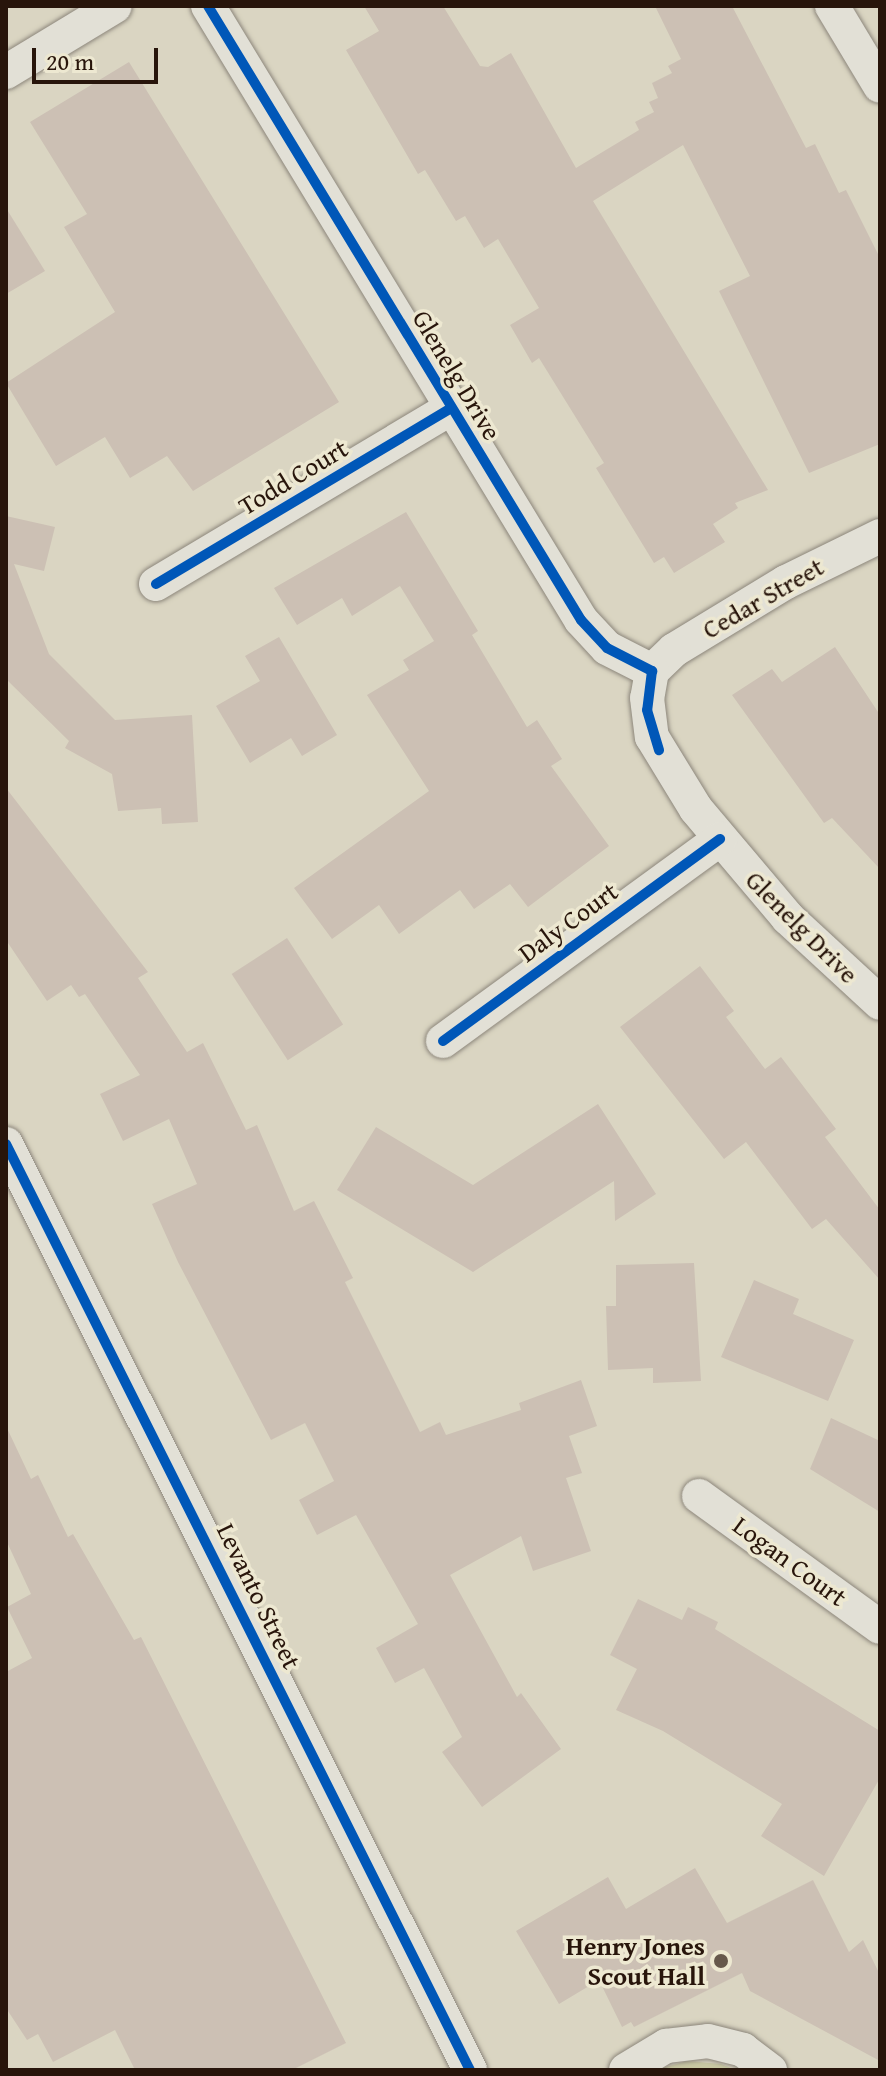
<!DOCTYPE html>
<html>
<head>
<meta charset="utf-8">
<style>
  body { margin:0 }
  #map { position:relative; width:886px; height:2076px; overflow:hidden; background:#dad5c2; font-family:"Gentium Book Plus",serif }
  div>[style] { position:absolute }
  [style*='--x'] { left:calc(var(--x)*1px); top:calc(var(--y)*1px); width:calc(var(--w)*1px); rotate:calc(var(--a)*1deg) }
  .green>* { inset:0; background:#c9c8a3 }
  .building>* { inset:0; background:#ccc0b4; transform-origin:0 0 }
  .roads { filter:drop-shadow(0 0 2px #8c867b) drop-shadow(0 0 2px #8c867b) }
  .minor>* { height:34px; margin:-17px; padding:0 17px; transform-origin:17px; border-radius:17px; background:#e2e0d6 }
  .cycleway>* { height:10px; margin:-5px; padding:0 5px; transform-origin:5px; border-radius:5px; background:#0057b8 }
  .dots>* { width:22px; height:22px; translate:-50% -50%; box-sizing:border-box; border:4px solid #ede8d1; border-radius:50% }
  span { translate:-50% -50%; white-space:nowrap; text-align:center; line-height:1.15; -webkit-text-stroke:7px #ede8d1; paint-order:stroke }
  .street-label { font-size:26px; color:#28150b }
  .poi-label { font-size:26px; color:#28150b; font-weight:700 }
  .right { translate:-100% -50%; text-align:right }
  .frame { position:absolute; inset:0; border:8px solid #28150b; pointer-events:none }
  .scale { position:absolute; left:32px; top:48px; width:126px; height:36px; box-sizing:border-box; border:4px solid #28150b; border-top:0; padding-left:10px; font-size:24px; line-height:28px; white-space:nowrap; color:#28150b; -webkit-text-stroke:6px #ede8d1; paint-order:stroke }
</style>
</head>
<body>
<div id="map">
  <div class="green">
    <i style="clip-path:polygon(687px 2061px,721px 2064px,736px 2070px,655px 2070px)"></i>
  </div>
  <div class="building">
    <i style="clip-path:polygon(364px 6px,443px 6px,480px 66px,488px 67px,511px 53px,576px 168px,639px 130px,635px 122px,654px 112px,649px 102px,658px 98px,652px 83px,672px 73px,668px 66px,681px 59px,655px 6px,732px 6px,806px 148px,815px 144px,839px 193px,846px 190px,880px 258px,880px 444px,809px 473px,719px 291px,750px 276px,683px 145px,593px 201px,768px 490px,735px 503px,738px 508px,713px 524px,725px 542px,674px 573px,664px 557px,654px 563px,596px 468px,604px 463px,539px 358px,532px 363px,510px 325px,539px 308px,498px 239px,484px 248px,465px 216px,456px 221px,425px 170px,418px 174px,346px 50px,379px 31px)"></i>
    <i style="clip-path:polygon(129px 62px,339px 402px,193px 491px,167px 456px,130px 478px,105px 437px,56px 466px,6px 383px,115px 312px,64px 227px,87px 214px,30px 122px)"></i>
    <i style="clip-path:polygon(6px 208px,45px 271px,6px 294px)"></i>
    <i style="clip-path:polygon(406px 512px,478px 631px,472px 635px,527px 727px,537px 720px,562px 759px,551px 766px,609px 846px,528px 907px,510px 884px,474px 909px,460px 890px,399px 934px,379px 905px,332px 939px,294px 888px,429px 791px,367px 695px,409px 670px,403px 660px,434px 641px,400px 586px,352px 616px,342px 598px,297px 625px,274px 588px)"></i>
    <i style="clip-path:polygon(6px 516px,55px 527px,44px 571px,14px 564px,49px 654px,115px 720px,192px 715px,198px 822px,162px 824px,161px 808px,118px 811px,112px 774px,65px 748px,69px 741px,6px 679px)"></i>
    <i style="clip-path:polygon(279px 637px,337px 735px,302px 756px,291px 738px,250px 763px,216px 706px,260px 681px,245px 656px)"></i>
    <i style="clip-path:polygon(835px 647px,880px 715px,880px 869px,832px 818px,824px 823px,732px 695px,772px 669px,782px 682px)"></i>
    <i style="clip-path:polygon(6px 788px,148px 972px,138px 978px,187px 1052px,203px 1043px,246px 1130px,257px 1125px,294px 1211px,314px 1201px,353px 1278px,345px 1282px,420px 1432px,440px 1422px,446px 1435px,521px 1410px,519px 1403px,581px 1380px,597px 1426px,569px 1436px,582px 1473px,566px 1478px,591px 1551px,533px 1571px,521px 1536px,450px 1575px,517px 1697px,521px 1693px,561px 1749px,482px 1807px,442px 1752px,462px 1737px,424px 1668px,395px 1683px,376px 1648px,418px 1624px,356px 1515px,317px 1535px,299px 1500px,334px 1481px,305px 1423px,271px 1440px,178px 1262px,152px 1204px,197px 1184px,169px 1119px,123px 1141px,100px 1094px,140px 1075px,85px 994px,79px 997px,71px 985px,47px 1001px,6px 940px)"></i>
    <i style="left:287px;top:938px;width:103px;height:66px;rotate:57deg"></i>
    <i style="clip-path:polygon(700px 966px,734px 1011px,726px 1017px,765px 1069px,781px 1057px,836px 1129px,825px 1137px,880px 1210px,880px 1280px,826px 1219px,812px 1229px,746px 1142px,724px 1159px,620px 1027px)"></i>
    <i style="clip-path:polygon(598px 1104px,656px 1194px,615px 1221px,614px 1181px,473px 1272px,337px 1190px,376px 1127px,473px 1185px)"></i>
    <i style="clip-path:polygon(694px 1263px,701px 1381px,653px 1383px,653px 1368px,608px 1370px,606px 1306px,616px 1306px,616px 1265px)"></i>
    <i style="clip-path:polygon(754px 1280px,799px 1299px,793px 1314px,854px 1340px,828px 1401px,721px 1357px)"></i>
    <i style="clip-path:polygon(831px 1418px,880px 1441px,880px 1512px,810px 1469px)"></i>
    <i style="clip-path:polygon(6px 1426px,31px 1479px,38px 1475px,68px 1537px,73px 1534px,134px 1640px,141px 1637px,346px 2043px,292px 2070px,135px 2070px,115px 2030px,53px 2062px,38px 2034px,27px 2040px,6px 2008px,6px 1672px,32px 1658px,7px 1607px,31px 1594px,6px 1540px)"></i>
    <i style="clip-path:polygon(638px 1599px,682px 1620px,688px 1607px,718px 1622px,715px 1629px,880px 1731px,880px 1778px,824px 1876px,761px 1836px,782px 1804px,663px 1731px,616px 1710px,637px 1669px,610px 1655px)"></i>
    <i style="clip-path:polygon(695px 1868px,727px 1923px,813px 1880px,849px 1952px,863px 1940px,880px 1975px,880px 2061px,750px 1991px,742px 1973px,634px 2027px,631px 2022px,622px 2027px,599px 1980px,559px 2004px,516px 1931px,608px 1877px,626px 1909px)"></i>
  </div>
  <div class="roads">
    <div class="minor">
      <i style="--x:208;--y:6;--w:718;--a:58.72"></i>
      <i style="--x:581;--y:620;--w:38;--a:47"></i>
      <i style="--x:607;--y:648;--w:51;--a:27.1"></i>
      <i style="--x:832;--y:6;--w:93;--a:59"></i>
      <i style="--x:6;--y:72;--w:127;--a:-31.2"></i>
      <i style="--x:880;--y:536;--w:105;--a:153.9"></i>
      <i style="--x:786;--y:582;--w:131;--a:148.7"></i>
      <i style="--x:674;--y:650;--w:30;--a:136"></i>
      <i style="--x:652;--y:671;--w:27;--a:100"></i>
      <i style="--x:647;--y:698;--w:39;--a:83"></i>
      <i style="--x:652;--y:737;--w:84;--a:58.6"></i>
      <i style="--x:696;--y:809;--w:143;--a:49.8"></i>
      <i style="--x:788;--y:918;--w:125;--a:42.7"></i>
      <i style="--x:156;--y:584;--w:344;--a:-30.8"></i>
      <i style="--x:443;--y:1041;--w:343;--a:-36.1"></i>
      <i style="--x:6;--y:1144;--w:1036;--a:63.39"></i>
      <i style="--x:699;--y:1496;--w:223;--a:35.9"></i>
      <i style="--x:626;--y:2070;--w:47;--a:-31"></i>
      <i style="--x:666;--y:2046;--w:42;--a:-6.8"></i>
      <i style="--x:708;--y:2041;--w:36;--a:14"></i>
      <i style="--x:743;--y:2050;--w:34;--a:37"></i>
    </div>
  </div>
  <div class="cycleway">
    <i style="--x:208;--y:6;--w:718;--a:58.72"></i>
    <i style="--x:581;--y:620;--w:38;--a:47"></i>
    <i style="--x:607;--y:648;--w:51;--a:27.1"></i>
    <i style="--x:652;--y:671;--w:39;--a:97"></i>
    <i style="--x:647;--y:710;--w:42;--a:73.3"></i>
    <i style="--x:156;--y:584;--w:344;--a:-30.8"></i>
    <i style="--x:443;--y:1041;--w:343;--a:-36.1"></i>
    <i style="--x:6;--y:1144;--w:1036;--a:63.39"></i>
  </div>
  <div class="dots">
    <i style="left:721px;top:1961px;background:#66584b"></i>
  </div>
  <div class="street-label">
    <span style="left:457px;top:375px;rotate:59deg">Glenelg Drive</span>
    <span style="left:293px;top:477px;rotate:-31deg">Todd Court</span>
    <span style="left:763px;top:598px;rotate:-30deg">Cedar Street</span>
    <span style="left:568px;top:922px;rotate:-36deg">Daly Court</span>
    <span style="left:802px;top:927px;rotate:45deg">Glenelg Drive</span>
    <span style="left:790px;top:1561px;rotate:36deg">Logan Court</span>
    <span style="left:259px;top:1596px;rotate:64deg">Levanto Street</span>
  </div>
  <div class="poi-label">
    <span class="right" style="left:705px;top:1961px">Henry Jones<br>Scout Hall</span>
  </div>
  <div class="frame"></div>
  <div class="scale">20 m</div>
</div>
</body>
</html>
